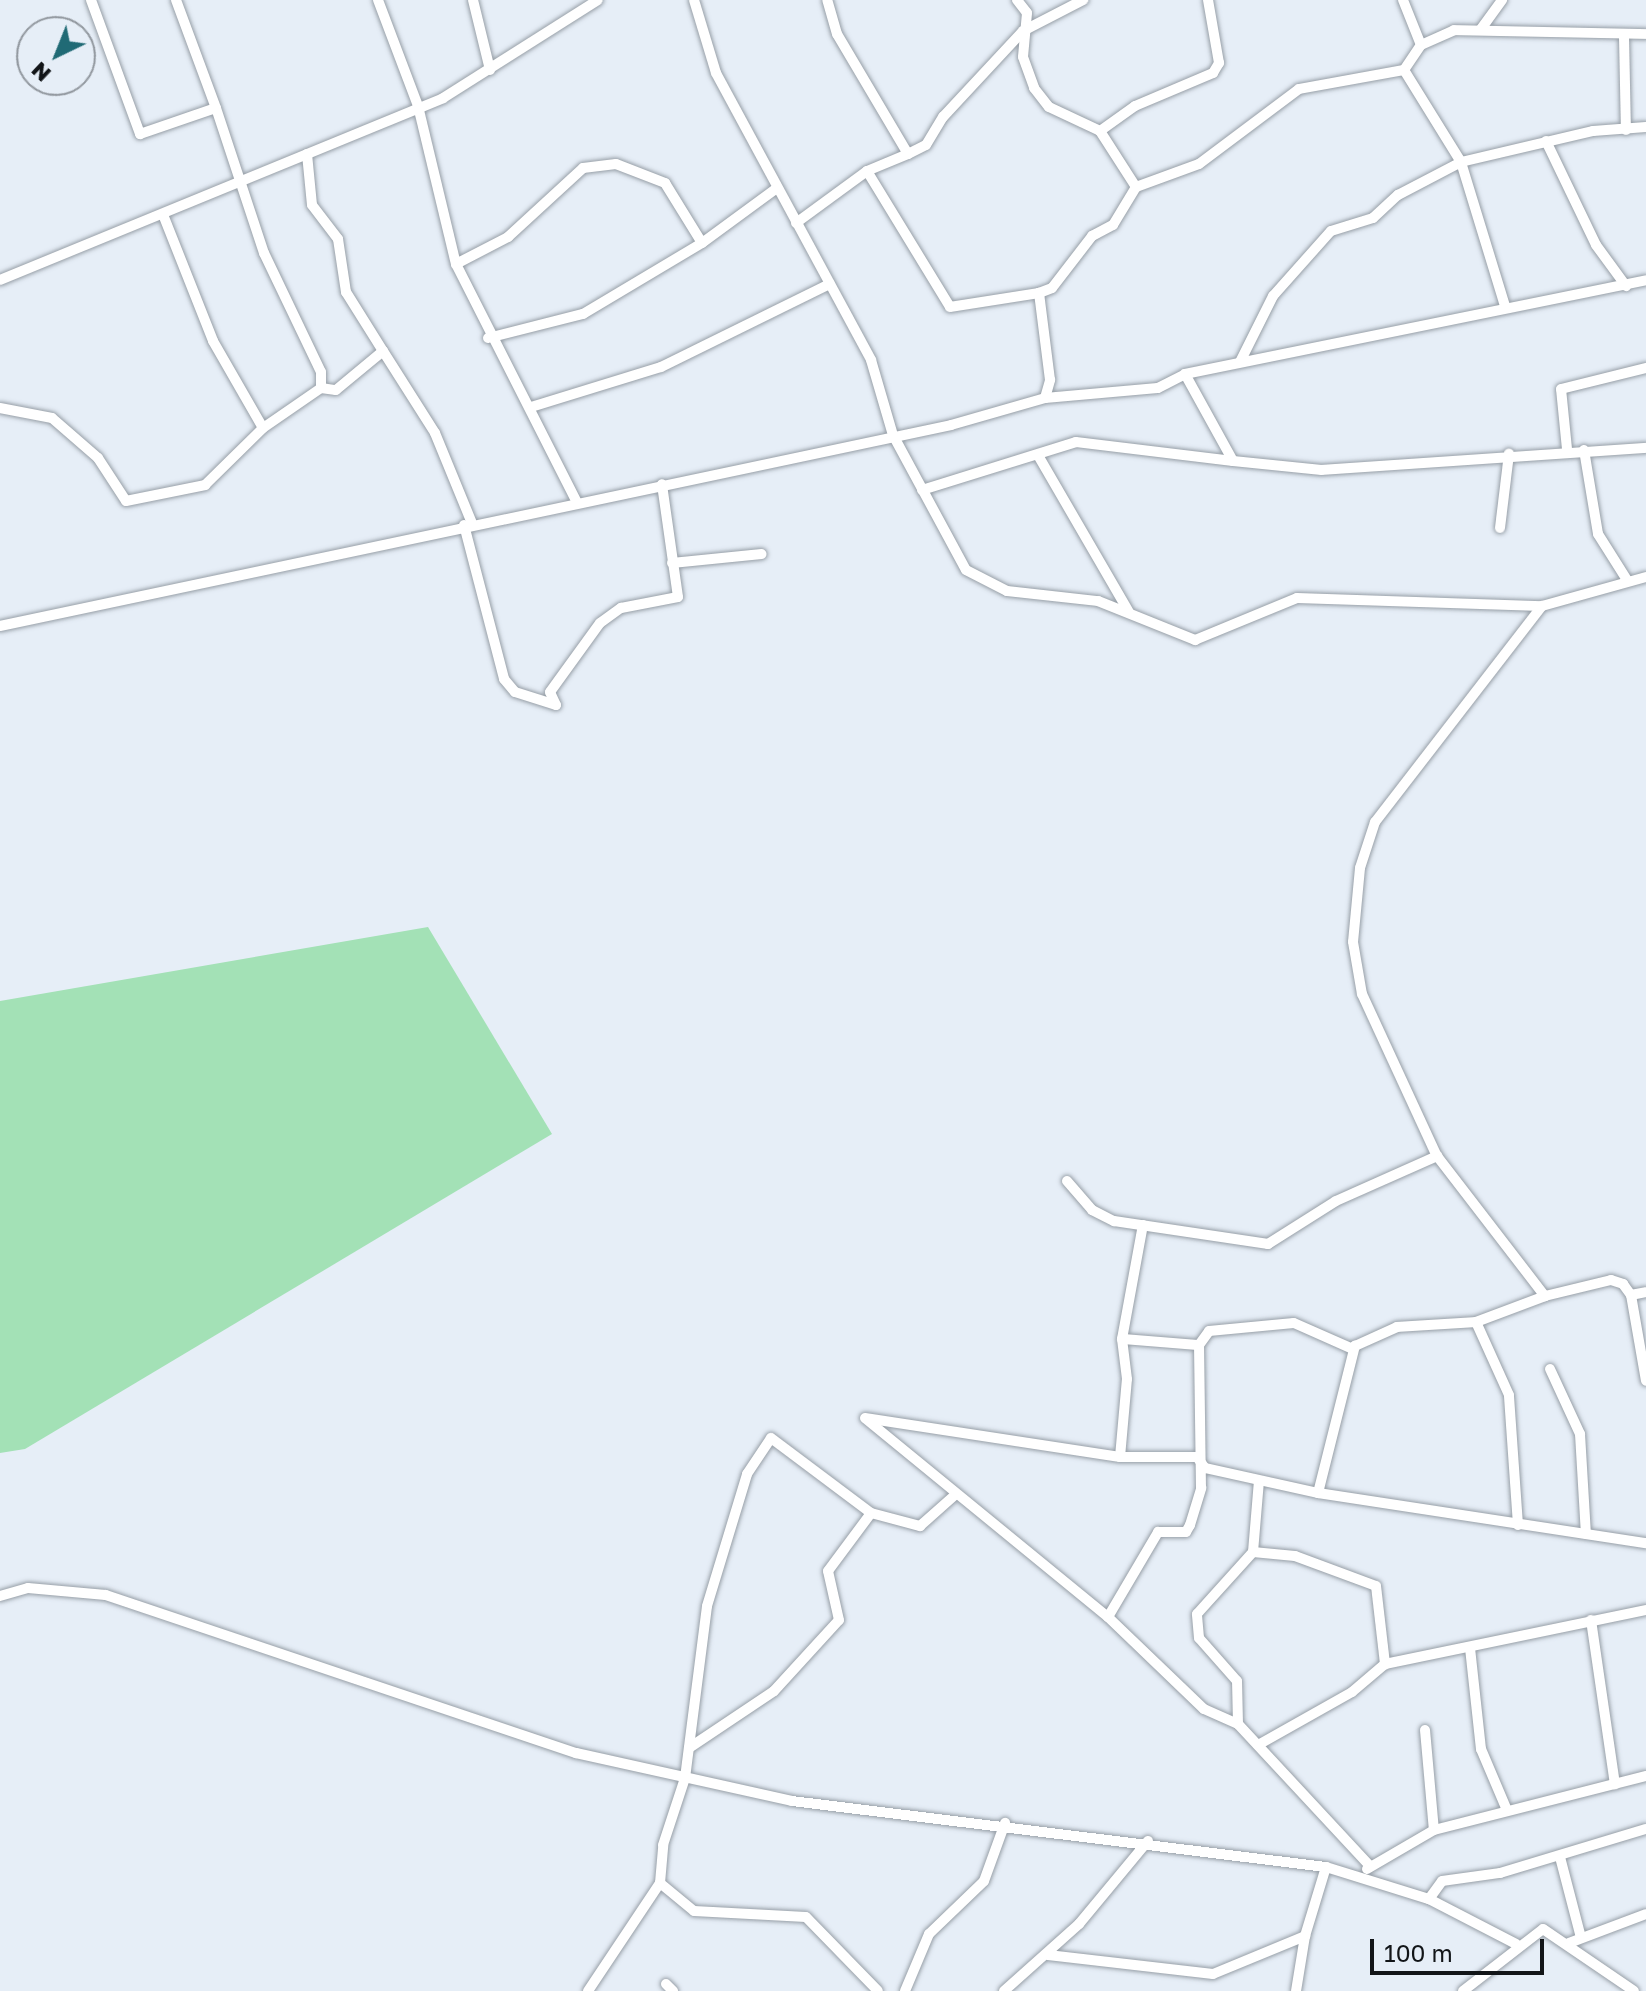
<!DOCTYPE html>
<html>
<head>
<meta charset="utf-8">
<style>
  body { margin:0 }
  #map { position:relative; width:1646px; height:1991px; overflow:hidden; background:#e6eef7; font-family:"Golos Text",sans-serif }
  div>[style] { position:absolute }
  [style*='--x'] { left:calc(var(--x)*1px); top:calc(var(--y)*1px); width:calc(var(--w)*1px); rotate:calc(var(--a)*1deg) }
  .green>* { inset:0; background:#a3e1b6 }
  .roads { filter:drop-shadow(0 0 2px #979fa7) drop-shadow(0 0 2px #979fa7) }
  .street>* { height:10px; margin:-5px; padding:0 5px; transform-origin:5px; border-radius:5px; background:#fff }
  span { translate:-50% -50%; white-space:nowrap; text-align:center; line-height:1.15; -webkit-text-stroke:6px #e6eef7; paint-order:stroke }
  .north { position:absolute; left:16px; top:16px; width:80px; height:80px; box-sizing:border-box; background:#e6eef7; border:2px solid #91979e; border-radius:50%; rotate:223deg; font-size:22px; font-weight:700; line-height:32px; text-align:center; color:#121518 }
  .north::after { content:''; display:block; margin:auto; width:28px; height:36px; background:#206a75; clip-path:polygon(50% 0,100% 100%,50% 72%,0 100%) }
  .scale { position:absolute; left:1370px; top:1939px; width:174px; height:36px; box-sizing:border-box; border:4px solid #121518; border-top:0; padding-left:10px; font-size:24px; line-height:28px; white-space:nowrap; color:#121518; -webkit-text-stroke:6px #e6eef7; paint-order:stroke }
</style>
</head>
<body>
<div id="map">
  <div class="green">
    <i style="clip-path:polygon(428px 927px,552px 1134px,25px 1449px,0 1453px,0 1001px)"></i>
  </div>
  <div class="roads">
    <div class="street">
      <i style="--x:91;--y:0;--w:143;--a:69.9"></i>
      <i style="--x:140;--y:134;--w:80;--a:-18.9"></i>
      <i style="--x:216;--y:108;--w:153;--a:71.7"></i>
      <i style="--x:264;--y:253;--w:132;--a:64.4"></i>
      <i style="--x:321;--y:372;--w:16;--a:90"></i>
      <i style="--x:321;--y:388;--w:15;--a:8"></i>
      <i style="--x:336;--y:390;--w:61;--a:-39.7"></i>
      <i style="--x:383;--y:351;--w:97;--a:57.6"></i>
      <i style="--x:435;--y:433;--w:97;--a:67.7"></i>
      <i style="--x:176;--y:0;--w:115;--a:69.7"></i>
      <i style="--x:378;--y:0;--w:113;--a:69.3"></i>
      <i style="--x:418;--y:106;--w:163;--a:76.5"></i>
      <i style="--x:456;--y:264;--w:268;--a:63.1"></i>
      <i style="--x:473;--y:0;--w:72;--a:76.3"></i>
      <i style="--x:694;--y:0;--w:76;--a:73.2"></i>
      <i style="--x:716;--y:73;--w:326;--a:61.6"></i>
      <i style="--x:871;--y:360;--w:78;--a:73.7"></i>
      <i style="--x:893;--y:435;--w:153;--a:61.6"></i>
      <i style="--x:966;--y:570;--w:46;--a:27.1"></i>
      <i style="--x:1007;--y:591;--w:92;--a:6.3"></i>
      <i style="--x:1098;--y:601;--w:105;--a:21.9"></i>
      <i style="--x:1195;--y:640;--w:110;--a:-22.4"></i>
      <i style="--x:1297;--y:598;--w:245;--a:1.9"></i>
      <i style="--x:1542;--y:606;--w:108;--a:-15.6"></i>
      <i style="--x:1017;--y:0;--w:16;--a:52"></i>
      <i style="--x:1027;--y:13;--w:44;--a:95.2"></i>
      <i style="--x:1023;--y:57;--w:33;--a:70"></i>
      <i style="--x:1034;--y:88;--w:24;--a:52"></i>
      <i style="--x:1049;--y:107;--w:56;--a:25.2"></i>
      <i style="--x:1100;--y:131;--w:67;--a:57.3"></i>
      <i style="--x:1403;--y:0;--w:48;--a:68.2"></i>
      <i style="--x:1481;--y:29;--w:36;--a:-54"></i>
      <i style="--x:1624;--y:37;--w:93;--a:88.8"></i>
      <i style="--x:1100;--y:131;--w:43;--a:-35.5"></i>
      <i style="--x:1135;--y:106;--w:85;--a:-22.9"></i>
      <i style="--x:1213;--y:73;--w:12;--a:-59"></i>
      <i style="--x:1219;--y:63;--w:64;--a:-99.9"></i>
      <i style="--x:1546;--y:141;--w:115;--a:64.3"></i>
      <i style="--x:1596;--y:245;--w:51;--a:53.8"></i>
      <i style="--x:307;--y:154;--w:51;--a:84.4"></i>
      <i style="--x:312;--y:205;--w:43;--a:52.6"></i>
      <i style="--x:338;--y:239;--w:54;--a:81.4"></i>
      <i style="--x:346;--y:292;--w:70;--a:57.9"></i>
      <i style="--x:908;--y:154;--w:20;--a:-27"></i>
      <i style="--x:926;--y:145;--w:33;--a:-59"></i>
      <i style="--x:943;--y:117;--w:117;--a:-47.1"></i>
      <i style="--x:1023;--y:31;--w:68;--a:-27.3"></i>
      <i style="--x:867;--y:171;--w:159;--a:58.6"></i>
      <i style="--x:950;--y:307;--w:90;--a:-8.9"></i>
      <i style="--x:164;--y:217;--w:133;--a:68.4"></i>
      <i style="--x:213;--y:341;--w:100;--a:60.1"></i>
      <i style="--x:263;--y:428;--w:70;--a:-34.6"></i>
      <i style="--x:796;--y:223;--w:88;--a:-36.2"></i>
      <i style="--x:867;--y:171;--w:44;--a:-22.5"></i>
      <i style="--x:908;--y:154;--w:139;--a:-120.6"></i>
      <i style="--x:837;--y:34;--w:35;--a:-106"></i>
      <i style="--x:456;--y:264;--w:59;--a:-27.4"></i>
      <i style="--x:508;--y:237;--w:102;--a:-42.6"></i>
      <i style="--x:583;--y:168;--w:33;--a:-7"></i>
      <i style="--x:616;--y:164;--w:53;--a:21.2"></i>
      <i style="--x:665;--y:183;--w:70;--a:58.3"></i>
      <i style="--x:0;--y:280;--w:479;--a:-22.3"></i>
      <i style="--x:443;--y:98;--w:183;--a:-32.3"></i>
      <i style="--x:1505;--y:306;--w:151;--a:-107"></i>
      <i style="--x:1461;--y:162;--w:108;--a:-121.8"></i>
      <i style="--x:1404;--y:70;--w:30;--a:-56"></i>
      <i style="--x:1421;--y:45;--w:36;--a:-24"></i>
      <i style="--x:1454;--y:30;--w:192;--a:1.2"></i>
      <i style="--x:488;--y:338;--w:98;--a:-14.2"></i>
      <i style="--x:583;--y:314;--w:139;--a:-30.8"></i>
      <i style="--x:702;--y:243;--w:93;--a:-36.3"></i>
      <i style="--x:1240;--y:362;--w:74;--a:-63.4"></i>
      <i style="--x:1273;--y:296;--w:87;--a:-48.3"></i>
      <i style="--x:1331;--y:231;--w:44;--a:-17.2"></i>
      <i style="--x:1373;--y:218;--w:34;--a:-43"></i>
      <i style="--x:1398;--y:195;--w:71;--a:-27.6"></i>
      <i style="--x:1461;--y:162;--w:136;--a:-13.2"></i>
      <i style="--x:1593;--y:131;--w:53;--a:-4.3"></i>
      <i style="--x:1185;--y:374;--w:99;--a:61.1"></i>
      <i style="--x:1233;--y:461;--w:89;--a:5.8"></i>
      <i style="--x:1322;--y:470;--w:325;--a:-3.9"></i>
      <i style="--x:1045;--y:398;--w:19;--a:-74"></i>
      <i style="--x:1050;--y:380;--w:88;--a:-97.2"></i>
      <i style="--x:1039;--y:293;--w:14;--a:-21"></i>
      <i style="--x:1052;--y:288;--w:66;--a:-52.4"></i>
      <i style="--x:1092;--y:236;--w:24;--a:-28"></i>
      <i style="--x:1113;--y:225;--w:44;--a:-58.8"></i>
      <i style="--x:1136;--y:187;--w:67;--a:-20.1"></i>
      <i style="--x:1199;--y:164;--w:125;--a:-36.9"></i>
      <i style="--x:1299;--y:89;--w:107;--a:-10.3"></i>
      <i style="--x:531;--y:407;--w:136;--a:-17.1"></i>
      <i style="--x:661;--y:367;--w:188;--a:-26.2"></i>
      <i style="--x:0;--y:408;--w:53;--a:10.9"></i>
      <i style="--x:52;--y:418;--w:61;--a:41"></i>
      <i style="--x:98;--y:458;--w:51;--a:56.9"></i>
      <i style="--x:126;--y:501;--w:81;--a:-11.4"></i>
      <i style="--x:205;--y:485;--w:81;--a:-44.5"></i>
      <i style="--x:1567;--y:449;--w:60;--a:-95.7"></i>
      <i style="--x:1561;--y:389;--w:88;--a:-13.9"></i>
      <i style="--x:1584;--y:450;--w:85;--a:80.5"></i>
      <i style="--x:1598;--y:534;--w:54;--a:57.8"></i>
      <i style="--x:1039;--y:457;--w:179;--a:59.9"></i>
      <i style="--x:922;--y:490;--w:161;--a:-17.3"></i>
      <i style="--x:1076;--y:442;--w:158;--a:6.9"></i>
      <i style="--x:464;--y:525;--w:159;--a:75.4"></i>
      <i style="--x:504;--y:679;--w:17;--a:50"></i>
      <i style="--x:515;--y:692;--w:43;--a:17.6"></i>
      <i style="--x:556;--y:705;--w:14;--a:-115"></i>
      <i style="--x:550;--y:692;--w:85;--a:-54.1"></i>
      <i style="--x:600;--y:623;--w:26;--a:-36"></i>
      <i style="--x:621;--y:608;--w:58;--a:-10.9"></i>
      <i style="--x:678;--y:597;--w:114;--a:-98.1"></i>
      <i style="--x:1500;--y:528;--w:75;--a:-83.1"></i>
      <i style="--x:672;--y:563;--w:90;--a:-5.7"></i>
      <i style="--x:1542;--y:606;--w:273;--a:127.7"></i>
      <i style="--x:1375;--y:822;--w:48;--a:108.1"></i>
      <i style="--x:1360;--y:868;--w:74;--a:95.4"></i>
      <i style="--x:1353;--y:942;--w:53;--a:80.2"></i>
      <i style="--x:1362;--y:994;--w:179;--a:65.2"></i>
      <i style="--x:1437;--y:1156;--w:177;--a:52.4"></i>
      <i style="--x:1545;--y:1296;--w:68;--a:-13.6"></i>
      <i style="--x:1611;--y:1280;--w:13;--a:18"></i>
      <i style="--x:1623;--y:1284;--w:14;--a:54"></i>
      <i style="--x:1631;--y:1295;--w:87;--a:80.1"></i>
      <i style="--x:0;--y:626;--w:972;--a:-11.93"></i>
      <i style="--x:951;--y:425;--w:98;--a:-16"></i>
      <i style="--x:1045;--y:398;--w:113;--a:-5.1"></i>
      <i style="--x:1158;--y:388;--w:30;--a:-27"></i>
      <i style="--x:1185;--y:374;--w:470;--a:-11.5"></i>
      <i style="--x:1067;--y:1181;--w:38;--a:49"></i>
      <i style="--x:1092;--y:1210;--w:25;--a:27"></i>
      <i style="--x:1114;--y:1221;--w:156;--a:8.5"></i>
      <i style="--x:1268;--y:1244;--w:80;--a:-32.3"></i>
      <i style="--x:1336;--y:1201;--w:111;--a:-24"></i>
      <i style="--x:1631;--y:1295;--w:15;--a:-11"></i>
      <i style="--x:1122;--y:1339;--w:77;--a:4.5"></i>
      <i style="--x:1550;--y:1369;--w:72;--a:65.2"></i>
      <i style="--x:1580;--y:1434;--w:100;--a:86.6"></i>
      <i style="--x:865;--y:1418;--w:258;--a:8.7"></i>
      <i style="--x:1120;--y:1457;--w:77;--a:0"></i>
      <i style="--x:1197;--y:1457;--w:14;--a:54"></i>
      <i style="--x:1205;--y:1468;--w:116;--a:12.5"></i>
      <i style="--x:1318;--y:1493;--w:332;--a:8.7"></i>
      <i style="--x:866;--y:1419;--w:313;--a:39.3"></i>
      <i style="--x:1108;--y:1617;--w:133;--a:43.8"></i>
      <i style="--x:1204;--y:1709;--w:37;--a:24"></i>
      <i style="--x:1238;--y:1724;--w:194;--a:47.1"></i>
      <i style="--x:1120;--y:1457;--w:78;--a:-84.9"></i>
      <i style="--x:1127;--y:1379;--w:40;--a:-97.1"></i>
      <i style="--x:1122;--y:1339;--w:116;--a:-79.6"></i>
      <i style="--x:1318;--y:1493;--w:152;--a:-75.9"></i>
      <i style="--x:1355;--y:1346;--w:46;--a:-24.3"></i>
      <i style="--x:1397;--y:1327;--w:79;--a:-3.6"></i>
      <i style="--x:1518;--y:1525;--w:130;--a:-94"></i>
      <i style="--x:1509;--y:1395;--w:80;--a:-114.3"></i>
      <i style="--x:1476;--y:1322;--w:74;--a:-20.6"></i>
      <i style="--x:1253;--y:1552;--w:42;--a:5.4"></i>
      <i style="--x:1295;--y:1556;--w:86;--a:20.3"></i>
      <i style="--x:1376;--y:1586;--w:79;--a:83.4"></i>
      <i style="--x:0;--y:1596;--w:29;--a:-16"></i>
      <i style="--x:28;--y:1588;--w:78;--a:5.1"></i>
      <i style="--x:106;--y:1595;--w:496;--a:18.6"></i>
      <i style="--x:576;--y:1753;--w:221;--a:12.5"></i>
      <i style="--x:792;--y:1801;--w:538;--a:7.05"></i>
      <i style="--x:1326;--y:1867;--w:108;--a:17.3"></i>
      <i style="--x:1429;--y:1899;--w:98;--a:27.3"></i>
      <i style="--x:1108;--y:1617;--w:99;--a:-59.5"></i>
      <i style="--x:1158;--y:1532;--w:28;--a:0"></i>
      <i style="--x:1186;--y:1532;--w:8;--a:-60"></i>
      <i style="--x:1190;--y:1525;--w:39;--a:-73"></i>
      <i style="--x:1201;--y:1488;--w:143;--a:-90.8"></i>
      <i style="--x:1199;--y:1345;--w:17;--a:-54"></i>
      <i style="--x:1209;--y:1331;--w:85;--a:-5.4"></i>
      <i style="--x:1294;--y:1323;--w:64;--a:23.8"></i>
      <i style="--x:1591;--y:1620;--w:166;--a:81.7"></i>
      <i style="--x:1470;--y:1648;--w:102;--a:83.8"></i>
      <i style="--x:1481;--y:1749;--w:64;--a:67"></i>
      <i style="--x:1238;--y:1724;--w:43;--a:-91.3"></i>
      <i style="--x:1237;--y:1681;--w:57;--a:-131.5"></i>
      <i style="--x:1199;--y:1638;--w:24;--a:-95"></i>
      <i style="--x:1197;--y:1614;--w:84;--a:-47.9"></i>
      <i style="--x:1253;--y:1552;--w:71;--a:-85.2"></i>
      <i style="--x:1425;--y:1730;--w:100;--a:84.9"></i>
      <i style="--x:1258;--y:1745;--w:108;--a:-29.4"></i>
      <i style="--x:1352;--y:1692;--w:43;--a:-40.3"></i>
      <i style="--x:1385;--y:1664;--w:267;--a:-11.7"></i>
      <i style="--x:689;--y:1748;--w:102;--a:-33.8"></i>
      <i style="--x:774;--y:1691;--w:96;--a:-47.5"></i>
      <i style="--x:839;--y:1620;--w:50;--a:-102.7"></i>
      <i style="--x:828;--y:1571;--w:72;--a:-53.4"></i>
      <i style="--x:871;--y:1513;--w:51;--a:14.9"></i>
      <i style="--x:920;--y:1526;--w:48;--a:-41.6"></i>
      <i style="--x:1560;--y:1857;--w:80;--a:75.4"></i>
      <i style="--x:1367;--y:1869;--w:78;--a:-30.2"></i>
      <i style="--x:1434;--y:1830;--w:219;--a:-14.3"></i>
      <i style="--x:660;--y:1883;--w:44;--a:39.5"></i>
      <i style="--x:694;--y:1911;--w:112;--a:3.1"></i>
      <i style="--x:806;--y:1917;--w:103;--a:45.8"></i>
      <i style="--x:1429;--y:1899;--w:22;--a:-54"></i>
      <i style="--x:1442;--y:1881;--w:59;--a:-7.9"></i>
      <i style="--x:1500;--y:1873;--w:152;--a:-16.8"></i>
      <i style="--x:1569;--y:1943;--w:82;--a:-20.6"></i>
      <i style="--x:1048;--y:1955;--w:166;--a:6.6"></i>
      <i style="--x:1213;--y:1974;--w:100;--a:-22.4"></i>
      <i style="--x:1305;--y:1936;--w:72;--a:-73.1"></i>
      <i style="--x:666;--y:1984;--w:10;--a:45"></i>
      <i style="--x:588;--y:1991;--w:130;--a:-56.3"></i>
      <i style="--x:660;--y:1883;--w:38;--a:-85"></i>
      <i style="--x:663;--y:1845;--w:71;--a:-71.8"></i>
      <i style="--x:685;--y:1778;--w:173;--a:-82.7"></i>
      <i style="--x:707;--y:1606;--w:138;--a:-73.1"></i>
      <i style="--x:747;--y:1474;--w:43;--a:-56.3"></i>
      <i style="--x:771;--y:1438;--w:125;--a:36.9"></i>
      <i style="--x:905;--y:1991;--w:62;--a:-67.2"></i>
      <i style="--x:929;--y:1934;--w:76;--a:-43.9"></i>
      <i style="--x:984;--y:1881;--w:62;--a:-70.1"></i>
      <i style="--x:1004;--y:1991;--w:101;--a:-41.8"></i>
      <i style="--x:1079;--y:1924;--w:108;--a:-50.3"></i>
      <i style="--x:1296;--y:1991;--w:56;--a:-80.7"></i>
      <i style="--x:1463;--y:1991;--w:101;--a:-37.8"></i>
      <i style="--x:1543;--y:1929;--w:110;--a:34.3"></i>
    </div>
  </div>
  <div class="north">N</div>
  <div class="scale">100 m</div>
</div>
</body>
</html>
